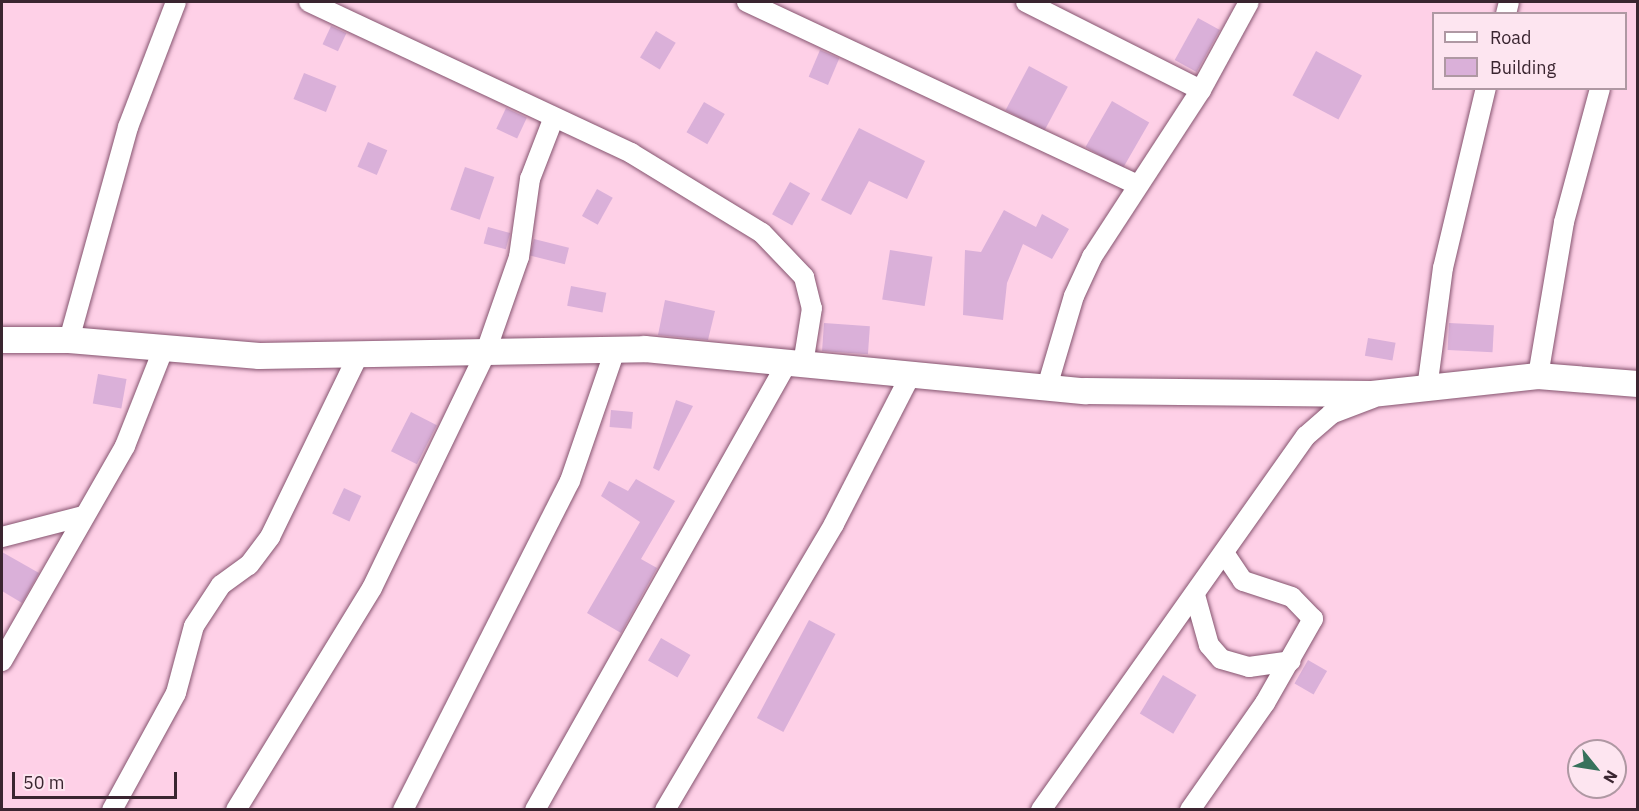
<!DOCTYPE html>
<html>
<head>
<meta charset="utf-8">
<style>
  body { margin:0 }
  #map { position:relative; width:1639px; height:811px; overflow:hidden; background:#fed0e7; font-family:"IBM Plex Sans",sans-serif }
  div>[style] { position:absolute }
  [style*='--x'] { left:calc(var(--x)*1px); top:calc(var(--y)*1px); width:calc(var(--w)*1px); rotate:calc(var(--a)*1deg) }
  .building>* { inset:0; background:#dab0d9; transform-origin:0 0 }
  .roads { filter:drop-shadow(0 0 2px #85546f) drop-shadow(0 0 2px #85546f) }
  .minor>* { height:20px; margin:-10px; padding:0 10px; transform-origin:10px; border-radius:10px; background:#fff }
  .tertiary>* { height:26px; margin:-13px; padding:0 13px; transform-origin:13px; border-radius:13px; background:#fff }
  span { translate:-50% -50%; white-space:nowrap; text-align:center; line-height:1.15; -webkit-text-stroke:4.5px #fde5f0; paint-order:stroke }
  .frame { position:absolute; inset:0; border:3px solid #3a2530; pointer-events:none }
  .legend { position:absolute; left:1432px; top:12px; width:195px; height:78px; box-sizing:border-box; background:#fde5f0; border:2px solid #af98a3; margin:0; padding:8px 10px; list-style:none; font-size:18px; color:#3a2530 }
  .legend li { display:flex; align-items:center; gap:12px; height:30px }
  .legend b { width:30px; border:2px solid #af98a3 }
  .north { position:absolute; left:1567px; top:739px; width:60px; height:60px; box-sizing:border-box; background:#fde5f0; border:2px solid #af98a3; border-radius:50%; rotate:120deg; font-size:16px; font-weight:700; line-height:24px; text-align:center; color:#3a2530 }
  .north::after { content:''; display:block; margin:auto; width:21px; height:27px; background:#37725c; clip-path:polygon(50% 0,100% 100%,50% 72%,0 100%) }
  .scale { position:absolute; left:12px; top:772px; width:165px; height:27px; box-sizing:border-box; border:3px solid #3a2530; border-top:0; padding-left:8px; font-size:18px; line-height:21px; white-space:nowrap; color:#3a2530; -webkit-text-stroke:4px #fde5f0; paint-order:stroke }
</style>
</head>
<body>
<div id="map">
  <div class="building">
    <i style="left:1198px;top:18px;width:25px;height:48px;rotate:29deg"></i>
    <i style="left:331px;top:26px;width:17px;height:20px;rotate:25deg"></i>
    <i style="left:656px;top:31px;width:23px;height:31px;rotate:31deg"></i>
    <i style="left:820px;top:50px;width:21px;height:29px;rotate:23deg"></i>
    <i style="left:1316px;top:51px;width:52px;height:50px;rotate:28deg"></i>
    <i style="left:1029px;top:66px;width:44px;height:50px;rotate:28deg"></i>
    <i style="left:304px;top:73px;width:35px;height:28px;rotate:22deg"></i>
    <i style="left:1112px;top:101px;width:43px;height:53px;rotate:30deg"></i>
    <i style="left:704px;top:102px;width:24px;height:35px;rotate:30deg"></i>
    <i style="left:506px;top:108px;width:23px;height:23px;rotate:25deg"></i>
    <i style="clip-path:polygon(859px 128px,925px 161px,907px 199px,869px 181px,851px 215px,821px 200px)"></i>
    <i style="left:368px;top:142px;width:21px;height:27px;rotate:23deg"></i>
    <i style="left:465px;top:167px;width:31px;height:45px;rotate:19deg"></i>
    <i style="left:790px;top:182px;width:23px;height:37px;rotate:29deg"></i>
    <i style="left:597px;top:189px;width:18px;height:31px;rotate:29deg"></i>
    <i style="clip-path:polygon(1004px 210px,1036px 227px,1042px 214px,1069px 229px,1052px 259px,1023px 244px,1007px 283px,1003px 320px,963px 315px,965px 250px,981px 252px)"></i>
    <i style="left:488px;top:227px;width:23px;height:17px;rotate:15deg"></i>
    <i style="left:534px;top:239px;width:36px;height:17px;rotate:14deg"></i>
    <i style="left:890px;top:250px;width:43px;height:50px;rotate:9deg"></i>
    <i style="left:571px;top:286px;width:36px;height:20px;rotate:11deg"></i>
    <i style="clip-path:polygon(665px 300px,715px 311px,708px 340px,658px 335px)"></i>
    <i style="left:824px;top:323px;width:46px;height:28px;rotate:4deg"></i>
    <i style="left:1449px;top:323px;width:45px;height:27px;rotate:3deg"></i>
    <i style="left:1368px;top:338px;width:28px;height:18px;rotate:10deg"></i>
    <i style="left:98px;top:374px;width:29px;height:30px;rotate:10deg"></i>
    <i style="clip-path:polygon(676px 400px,693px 406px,659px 471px,653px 468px)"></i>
    <i style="left:611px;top:410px;width:22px;height:17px;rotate:5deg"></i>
    <i style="left:411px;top:412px;width:29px;height:44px;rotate:27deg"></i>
    <i style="clip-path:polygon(636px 479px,675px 501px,641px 559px,657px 568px,621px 633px,587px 613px,640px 522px,601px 496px,609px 481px,628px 491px)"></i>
    <i style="left:344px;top:488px;width:19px;height:28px;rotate:25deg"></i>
    <i style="clip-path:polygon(2px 552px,39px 573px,22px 603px,2px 591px)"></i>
    <i style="left:809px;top:620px;width:30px;height:111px;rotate:28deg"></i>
    <i style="left:661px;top:638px;width:34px;height:26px;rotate:30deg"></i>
    <i style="left:1308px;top:660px;width:22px;height:27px;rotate:30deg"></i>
    <i style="left:1163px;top:675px;width:39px;height:45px;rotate:31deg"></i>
  </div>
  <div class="roads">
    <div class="minor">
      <i style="--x:309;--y:2;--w:356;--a:25.1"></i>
      <i style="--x:631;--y:153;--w:153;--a:31.4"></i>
      <i style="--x:762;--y:233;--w:61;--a:46.3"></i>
      <i style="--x:804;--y:277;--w:32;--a:76"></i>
      <i style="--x:812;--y:308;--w:57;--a:99.1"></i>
      <i style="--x:747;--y:2;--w:432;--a:25.1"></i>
      <i style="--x:1026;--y:2;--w:196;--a:26.7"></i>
      <i style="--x:1506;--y:14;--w:12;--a:-76"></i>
      <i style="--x:69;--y:340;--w:221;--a:-74.5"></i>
      <i style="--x:128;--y:127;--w:134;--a:-69"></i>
      <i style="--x:1538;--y:376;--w:156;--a:-80.4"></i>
      <i style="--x:1564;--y:222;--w:138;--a:-74.9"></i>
      <i style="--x:1047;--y:387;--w:95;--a:-73.5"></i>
      <i style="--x:1074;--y:296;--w:43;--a:-65.2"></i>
      <i style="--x:1092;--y:257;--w:199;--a:-56.9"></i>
      <i style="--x:1201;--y:90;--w:100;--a:-61.4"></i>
      <i style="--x:1427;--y:389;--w:122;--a:-82.5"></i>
      <i style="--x:1443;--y:268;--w:185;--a:-76.6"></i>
      <i style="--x:2;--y:537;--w:84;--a:-14.5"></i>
      <i style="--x:1195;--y:595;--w:52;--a:74.4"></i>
      <i style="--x:1209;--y:645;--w:18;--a:49"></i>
      <i style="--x:1221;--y:659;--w:29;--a:16"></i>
      <i style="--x:1249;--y:667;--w:42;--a:-8.1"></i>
      <i style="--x:2;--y:661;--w:248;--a:-60.2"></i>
      <i style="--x:125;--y:446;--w:103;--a:-68.4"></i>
      <i style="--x:112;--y:810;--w:133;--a:-61.3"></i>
      <i style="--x:176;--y:693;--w:69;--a:-75"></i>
      <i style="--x:194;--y:626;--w:49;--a:-56.6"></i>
      <i style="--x:221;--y:585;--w:34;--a:-36"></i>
      <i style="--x:249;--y:565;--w:35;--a:-53"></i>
      <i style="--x:270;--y:537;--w:203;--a:-64.1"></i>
      <i style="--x:236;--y:810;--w:260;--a:-58.5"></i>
      <i style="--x:372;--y:588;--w:260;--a:-64.2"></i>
      <i style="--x:485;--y:354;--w:103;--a:-70.7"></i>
      <i style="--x:519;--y:257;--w:79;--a:-82"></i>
      <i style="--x:530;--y:179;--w:66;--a:-68.8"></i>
      <i style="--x:403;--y:810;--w:369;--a:-63.1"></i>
      <i style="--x:570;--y:481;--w:139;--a:-71"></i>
      <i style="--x:535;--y:810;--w:513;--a:-60.59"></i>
      <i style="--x:665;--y:810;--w:332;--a:-59.4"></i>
      <i style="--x:834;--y:524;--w:166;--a:-62.8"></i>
      <i style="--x:1041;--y:810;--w:458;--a:-54.7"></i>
      <i style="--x:1306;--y:436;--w:33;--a:-41"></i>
      <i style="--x:1331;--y:414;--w:45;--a:-20.9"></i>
      <i style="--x:1190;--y:810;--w:131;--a:-55"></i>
      <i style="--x:1265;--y:703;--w:97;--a:-60.3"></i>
      <i style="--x:1313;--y:619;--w:30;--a:-134"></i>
      <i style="--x:1292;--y:597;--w:52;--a:-161.9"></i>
      <i style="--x:1243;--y:581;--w:34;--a:-124"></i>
    </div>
    <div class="tertiary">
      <i style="--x:2;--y:340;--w:67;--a:0"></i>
      <i style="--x:69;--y:340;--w:191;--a:4.8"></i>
      <i style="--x:259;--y:356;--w:386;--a:-1"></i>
      <i style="--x:645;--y:349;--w:442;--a:5.5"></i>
      <i style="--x:1085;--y:391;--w:287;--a:0.6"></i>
      <i style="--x:1372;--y:394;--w:167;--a:-6.2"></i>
      <i style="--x:1538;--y:376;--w:100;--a:4.6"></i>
    </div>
  </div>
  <div class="frame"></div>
  <ul class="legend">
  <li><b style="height:8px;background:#fff"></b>Road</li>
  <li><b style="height:16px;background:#dab0d9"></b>Building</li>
  </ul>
  <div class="north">N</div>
  <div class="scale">50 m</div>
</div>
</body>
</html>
